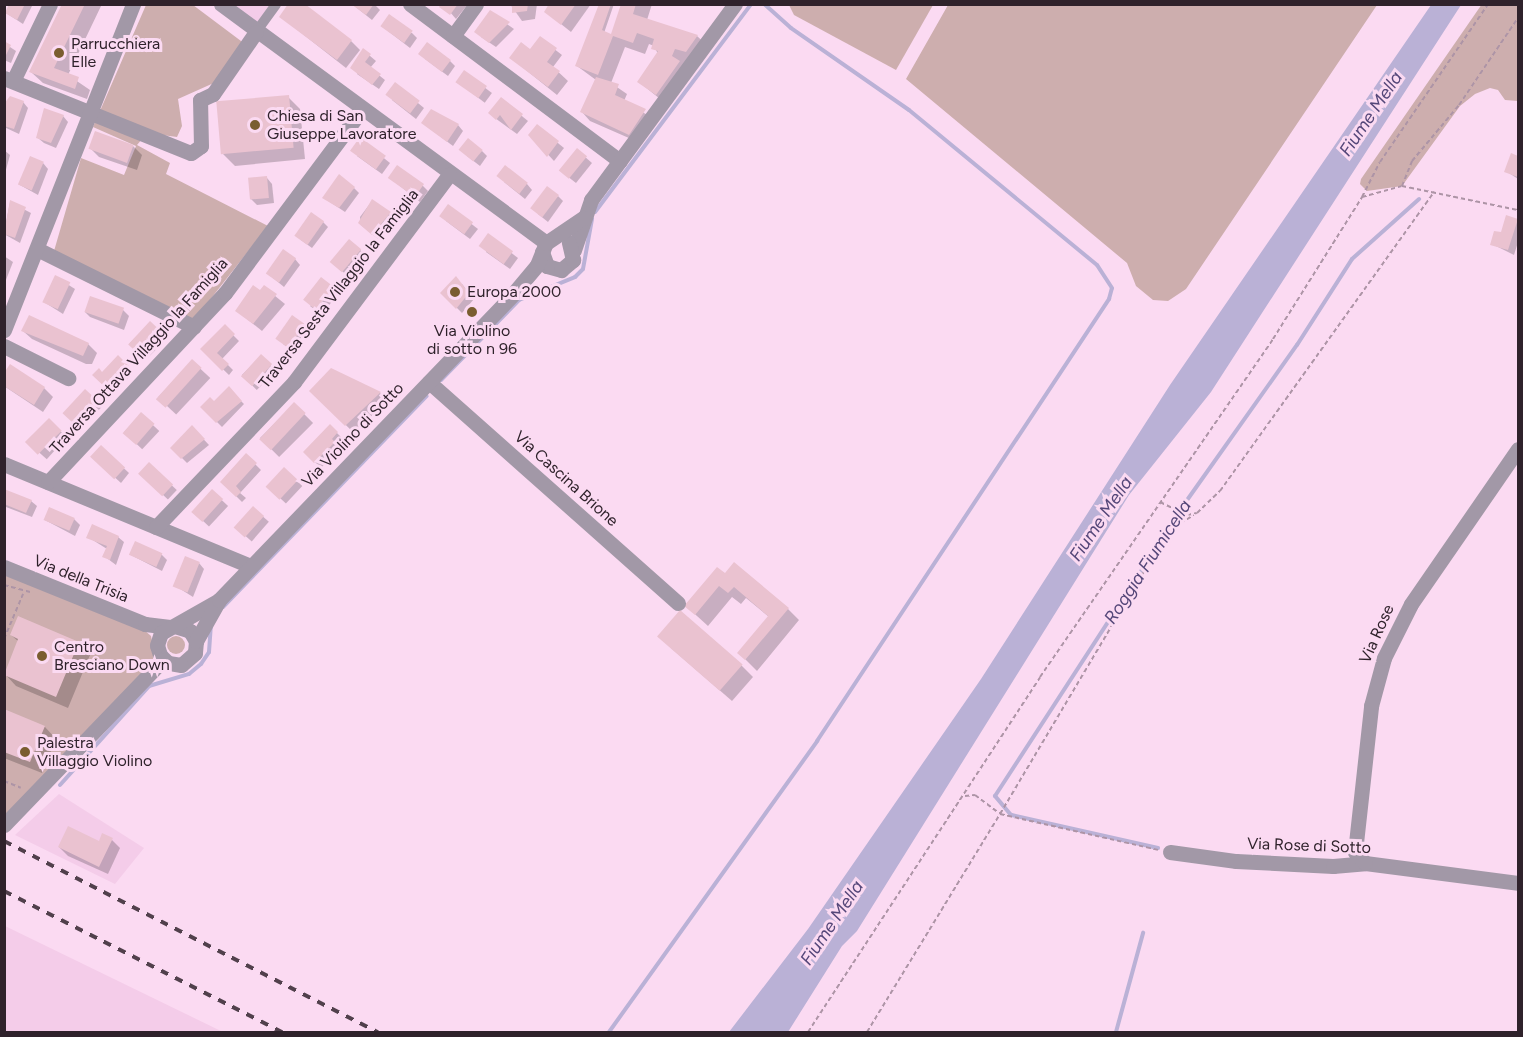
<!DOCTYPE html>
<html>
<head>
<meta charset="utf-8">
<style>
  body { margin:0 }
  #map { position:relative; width:1523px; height:1037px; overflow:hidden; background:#fbdaf2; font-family:Figtree,sans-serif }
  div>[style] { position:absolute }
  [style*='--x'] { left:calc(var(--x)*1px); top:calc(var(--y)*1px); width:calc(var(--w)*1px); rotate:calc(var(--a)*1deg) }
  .built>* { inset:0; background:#f4cce9 }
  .green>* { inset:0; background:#cdaeae }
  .round { border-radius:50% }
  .water>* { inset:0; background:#bab1d6 }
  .shadow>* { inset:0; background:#0003; transform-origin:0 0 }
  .stream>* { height:4px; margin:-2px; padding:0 2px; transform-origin:2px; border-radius:2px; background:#bab1d6 }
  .building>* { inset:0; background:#eac2d0; transform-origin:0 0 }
  .path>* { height:2px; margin-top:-1px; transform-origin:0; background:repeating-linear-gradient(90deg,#ad94a6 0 4.5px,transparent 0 7.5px) }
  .pedestrian>* { height:10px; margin:-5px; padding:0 5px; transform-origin:5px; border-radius:5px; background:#a298a7 }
  .minor>* { height:15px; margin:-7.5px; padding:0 7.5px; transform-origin:7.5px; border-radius:7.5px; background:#a298a7 }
  .rail>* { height:4px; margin-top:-2px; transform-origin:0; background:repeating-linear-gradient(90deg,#51404c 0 8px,transparent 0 16px) }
  .dots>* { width:16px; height:16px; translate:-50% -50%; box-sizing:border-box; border:3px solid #fbdaf2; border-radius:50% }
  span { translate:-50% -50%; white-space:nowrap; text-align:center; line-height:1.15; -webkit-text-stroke:6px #fbdaf2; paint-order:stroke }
  .poi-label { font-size:16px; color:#2f222b }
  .left { translate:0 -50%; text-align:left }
  .street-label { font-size:16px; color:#2f222b }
  .water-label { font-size:18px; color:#554779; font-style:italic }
  .frame { position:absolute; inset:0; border:6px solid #2f222b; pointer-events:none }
</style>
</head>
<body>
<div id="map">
  <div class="built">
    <i style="clip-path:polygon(230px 5px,271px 5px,256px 24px)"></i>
    <i style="clip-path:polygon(59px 794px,144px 848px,115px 884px,15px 835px)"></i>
    <i style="clip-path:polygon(4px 926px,5px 926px,223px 1032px,5px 1032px)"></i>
  </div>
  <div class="green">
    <i style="clip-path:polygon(1482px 4px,1518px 5px,1518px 101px,1505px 100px,1498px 90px,1490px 88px,1475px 94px,1460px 106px,1402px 186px,1367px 191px,1360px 184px,1361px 179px)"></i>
    <i style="clip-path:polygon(146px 5px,193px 5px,245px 44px,216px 82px,178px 99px,182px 126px,177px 137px,147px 133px,137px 145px,170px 163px,166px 174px,268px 226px,194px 320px,54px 251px,81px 158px,124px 175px,136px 146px,93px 127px)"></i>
    <i style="clip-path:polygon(789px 5px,933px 5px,896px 70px,794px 15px)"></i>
    <i style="clip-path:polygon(948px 5px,948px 4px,1377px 5px,1186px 289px,1168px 301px,1153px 300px,1136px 286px,1127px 263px,906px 79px)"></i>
    <i style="clip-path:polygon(5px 573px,143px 629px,151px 636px,155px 656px,151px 665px,5px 821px)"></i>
    <i class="round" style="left:167px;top:636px;width:18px;height:18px"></i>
  </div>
  <div class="water">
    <i style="clip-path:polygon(1431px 5px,1461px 5px,1211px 392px,1129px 495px,857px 931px,842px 946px,788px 1032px,729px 1032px,808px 929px,981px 679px,1170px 385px)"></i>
  </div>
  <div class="shadow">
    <i style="clip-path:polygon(11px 4px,33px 4px,23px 24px,6px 13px)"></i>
    <i style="clip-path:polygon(64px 4px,102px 4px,68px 75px,90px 90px,87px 99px,43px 83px,31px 72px)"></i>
    <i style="clip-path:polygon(352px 4px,374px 4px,380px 10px,372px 20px)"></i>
    <i style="clip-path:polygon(443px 4px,468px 4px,456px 19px)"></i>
    <i style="clip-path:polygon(510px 4px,537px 4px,535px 19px,522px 21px)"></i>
    <i style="clip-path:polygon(551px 4px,591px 4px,571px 32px,546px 12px)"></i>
    <i style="clip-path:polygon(601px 4px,614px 4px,604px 33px,612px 35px,623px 4px,652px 4px,647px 20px,697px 36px,709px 47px,665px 103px,639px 82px,658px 54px,654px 46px,649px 44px,645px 54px,625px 47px,611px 83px,627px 94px,624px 101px,654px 119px,638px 142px,590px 121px,582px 112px,596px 80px,577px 66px)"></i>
    <i style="clip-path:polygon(490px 12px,514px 29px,496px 47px,481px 37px)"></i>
    <i style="clip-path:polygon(281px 17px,351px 41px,360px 50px,346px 68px)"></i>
    <i style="clip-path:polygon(388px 31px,412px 33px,417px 38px,410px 48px)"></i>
    <i style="clip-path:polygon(540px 38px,562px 55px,553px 67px,568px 81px,557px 95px,511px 58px,531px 51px)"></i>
    <i style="clip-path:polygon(4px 43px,16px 51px,11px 63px,4px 60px)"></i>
    <i style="clip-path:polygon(363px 50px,376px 61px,370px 68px,385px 80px,379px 89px,357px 74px)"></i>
    <i style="clip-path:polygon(425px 59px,450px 61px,455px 66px,448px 76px)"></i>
    <i style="left:464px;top:72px;width:35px;height:12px;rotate:37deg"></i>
    <i style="clip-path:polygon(395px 84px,424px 108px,416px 119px,392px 100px)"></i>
    <i style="clip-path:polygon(288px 97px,300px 109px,305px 159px,235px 166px,223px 154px)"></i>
    <i style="clip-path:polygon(501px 99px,528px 121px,517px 134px,495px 118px)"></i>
    <i style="clip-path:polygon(23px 102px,28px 108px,19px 134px,4px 127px,4px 115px)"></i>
    <i style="clip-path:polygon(63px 116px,68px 122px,56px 148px,44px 143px,38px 138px)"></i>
    <i style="clip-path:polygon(458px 125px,463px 131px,453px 146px,429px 128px)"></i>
    <i style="clip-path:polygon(537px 126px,564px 148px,554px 161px,530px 135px)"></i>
    <i style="clip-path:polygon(360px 139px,390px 163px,382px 174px,357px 156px)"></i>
    <i style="clip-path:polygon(133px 146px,142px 155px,137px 170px,99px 157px,90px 148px)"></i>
    <i style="clip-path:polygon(4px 150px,10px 155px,4px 177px)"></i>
    <i style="clip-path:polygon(577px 150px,592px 163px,576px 183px,567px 176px)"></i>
    <i style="clip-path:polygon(482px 151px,487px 156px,480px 166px,467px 156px)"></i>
    <i style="clip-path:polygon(1512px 155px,1518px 158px,1518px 179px,1506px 171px)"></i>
    <i style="clip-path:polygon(43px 163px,48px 169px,38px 195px,20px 185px)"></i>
    <i style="clip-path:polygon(267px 178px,272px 184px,274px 203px,257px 205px,251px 199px)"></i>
    <i style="clip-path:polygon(390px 178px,423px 186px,428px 191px,420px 202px)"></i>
    <i style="clip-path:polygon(504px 182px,527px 184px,532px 190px,525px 199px)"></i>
    <i style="clip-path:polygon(354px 188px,359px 193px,345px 212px,324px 198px)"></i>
    <i style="clip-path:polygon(558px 196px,563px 201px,548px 222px,538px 214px)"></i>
    <i style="clip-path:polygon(372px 201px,396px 219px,378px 239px,361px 225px,360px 217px)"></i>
    <i style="clip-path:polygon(10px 202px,31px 213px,20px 243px,4px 234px)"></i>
    <i style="clip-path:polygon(448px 206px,478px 229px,470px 239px,446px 221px)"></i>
    <i style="clip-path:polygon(1507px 217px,1518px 221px,1518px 242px,1514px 255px,1492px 244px,1502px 234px)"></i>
    <i style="clip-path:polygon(323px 222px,328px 227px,312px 248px,301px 240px)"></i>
    <i style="clip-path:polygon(488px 235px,518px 258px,510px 269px,486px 252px)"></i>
    <i style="clip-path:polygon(360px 250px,366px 255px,350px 277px,339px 269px)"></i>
    <i style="clip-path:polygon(4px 256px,13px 262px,4px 285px)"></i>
    <i style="clip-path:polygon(295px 259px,300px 265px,284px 287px,267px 273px)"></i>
    <i style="clip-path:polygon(56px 277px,75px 289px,63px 314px,44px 302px)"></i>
    <i style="clip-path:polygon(462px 284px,474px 299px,462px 313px,442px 293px)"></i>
    <i style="clip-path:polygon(264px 287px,285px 304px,262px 331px,237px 311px)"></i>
    <i style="clip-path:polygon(333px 288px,338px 293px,322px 315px,310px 306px)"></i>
    <i style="clip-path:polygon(91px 298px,123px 310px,129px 316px,124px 330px,90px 317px,85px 312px)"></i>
    <i style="left:150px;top:323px;width:23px;height:29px;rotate:45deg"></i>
    <i style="clip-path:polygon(304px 325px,309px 331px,294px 352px,283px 344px)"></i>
    <i style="clip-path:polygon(225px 327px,239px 341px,222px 359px,233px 370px,229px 375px,202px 349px)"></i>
    <i style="clip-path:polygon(23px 331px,88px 344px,97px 353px,92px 364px,86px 364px,32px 339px)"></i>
    <i style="left:261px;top:356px;width:21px;height:27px;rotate:45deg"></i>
    <i style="clip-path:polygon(118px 357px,134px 372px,114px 393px,95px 375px,102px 374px)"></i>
    <i style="left:192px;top:361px;width:25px;height:50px;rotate:43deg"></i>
    <i style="clip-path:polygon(4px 386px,44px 388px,53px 397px,43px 412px)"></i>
    <i style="clip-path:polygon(229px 389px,244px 404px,222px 427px,202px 407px,214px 403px)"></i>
    <i style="left:85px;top:391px;width:23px;height:30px;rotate:43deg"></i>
    <i style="clip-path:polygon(311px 391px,380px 393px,388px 401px,355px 434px)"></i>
    <i style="left:294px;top:404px;width:27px;height:48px;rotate:45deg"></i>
    <i style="left:141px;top:414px;width:25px;height:25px;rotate:43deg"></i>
    <i style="left:49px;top:421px;width:24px;height:30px;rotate:42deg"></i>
    <i style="clip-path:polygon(330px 426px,343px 439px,336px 445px,340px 448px,321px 468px,305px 452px)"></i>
    <i style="clip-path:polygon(192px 427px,209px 445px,187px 463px,172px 448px)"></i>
    <i style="clip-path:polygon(101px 447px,129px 473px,121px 483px,98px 462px)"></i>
    <i style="clip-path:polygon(246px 455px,261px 470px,240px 493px,246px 498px,242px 502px,222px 482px)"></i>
    <i style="left:149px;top:464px;width:38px;height:13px;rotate:43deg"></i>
    <i style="left:284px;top:469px;width:25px;height:24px;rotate:43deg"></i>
    <i style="left:212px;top:491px;width:22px;height:28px;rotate:43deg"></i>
    <i style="clip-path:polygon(4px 493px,31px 501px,37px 506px,32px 517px,6px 507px)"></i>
    <i style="left:253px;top:508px;width:21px;height:26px;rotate:41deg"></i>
    <i style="clip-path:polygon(74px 519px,80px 525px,75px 536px,45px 520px)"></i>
    <i style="clip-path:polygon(88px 537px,118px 537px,124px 542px,116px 565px,104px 556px,107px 549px)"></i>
    <i style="clip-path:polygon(161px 554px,167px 560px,162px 571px,131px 555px)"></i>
    <i style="clip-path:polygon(199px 563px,204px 569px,193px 597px,174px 585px)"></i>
    <i style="clip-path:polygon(717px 569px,788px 609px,799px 620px,757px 671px,739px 653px,769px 617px,746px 598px,741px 604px,732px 597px,708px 626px,686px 606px)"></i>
    <i style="clip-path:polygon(11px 635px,78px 643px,90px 655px,68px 708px,16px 686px,5px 674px,19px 642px)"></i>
    <i style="clip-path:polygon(671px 648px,741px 665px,753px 677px,732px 701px)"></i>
    <i style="clip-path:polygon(4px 710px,45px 727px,56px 739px,42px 773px,4px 758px)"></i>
    <i style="clip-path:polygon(112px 840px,120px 848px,108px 874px,68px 856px,59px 847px)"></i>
  </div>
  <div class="stream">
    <i style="--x:595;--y:212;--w:260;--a:-53.1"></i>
    <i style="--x:441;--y:380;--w:112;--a:-45.7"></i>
    <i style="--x:519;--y:300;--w:61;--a:-22.3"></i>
    <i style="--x:575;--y:277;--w:11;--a:-45"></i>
    <i style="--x:583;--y:269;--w:51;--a:-79.8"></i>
    <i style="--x:223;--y:607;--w:293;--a:-46"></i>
    <i style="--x:60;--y:785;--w:133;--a:-48"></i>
    <i style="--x:149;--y:686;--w:42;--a:-16.7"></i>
    <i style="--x:189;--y:674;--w:16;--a:-40"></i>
    <i style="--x:201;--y:664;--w:14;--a:-56"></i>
    <i style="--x:209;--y:652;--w:27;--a:-86"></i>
    <i style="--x:1158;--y:848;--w:151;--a:-167.3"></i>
    <i style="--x:1011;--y:815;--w:25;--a:-130"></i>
    <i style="--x:995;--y:796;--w:349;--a:-57"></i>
    <i style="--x:1185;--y:503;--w:194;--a:-54.7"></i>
    <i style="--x:1297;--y:345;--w:102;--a:-57.4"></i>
    <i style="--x:1352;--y:259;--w:90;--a:-41.8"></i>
    <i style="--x:609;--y:1032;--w:358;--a:-54.4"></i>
    <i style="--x:817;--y:741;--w:530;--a:-56.55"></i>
    <i style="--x:1109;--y:299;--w:11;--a:-75"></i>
    <i style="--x:1112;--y:288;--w:27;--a:-123"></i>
    <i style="--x:1097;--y:265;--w:244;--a:-140.5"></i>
    <i style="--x:909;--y:110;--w:144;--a:-145.2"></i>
    <i style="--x:791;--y:28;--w:36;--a:-138"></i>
    <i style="--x:1116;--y:1032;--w:103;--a:-74.7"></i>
  </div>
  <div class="building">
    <i style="clip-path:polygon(9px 4px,25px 4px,17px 20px,5px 13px)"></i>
    <i style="clip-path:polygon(62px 4px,85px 4px,54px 68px,79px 77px,75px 89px,29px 72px)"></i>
    <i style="clip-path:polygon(288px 4px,305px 4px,352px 40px,337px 60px,279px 17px)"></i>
    <i style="clip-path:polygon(351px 4px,374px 4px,366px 15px)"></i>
    <i style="clip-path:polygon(441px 4px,458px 4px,450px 15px,439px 7px)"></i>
    <i style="clip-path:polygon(512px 4px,528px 4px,527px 11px,512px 13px)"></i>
    <i style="clip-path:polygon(549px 4px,576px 4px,561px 25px,544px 12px)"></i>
    <i style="clip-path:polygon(599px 4px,611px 4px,602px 30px,611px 34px,621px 4px,636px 4px,633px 14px,698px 35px,686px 52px,675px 49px,672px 56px,680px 61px,656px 95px,637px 82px,658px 51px,651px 49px,654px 39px,637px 33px,633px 43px,613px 36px,598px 75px,575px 66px)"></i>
    <i style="clip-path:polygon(490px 10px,510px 22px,489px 43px,474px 32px)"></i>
    <i style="left:389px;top:14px;width:29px;height:15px;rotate:35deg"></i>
    <i style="clip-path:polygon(540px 36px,557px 48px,547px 62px,560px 71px,548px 87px,509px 58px,521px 42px,530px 49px)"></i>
    <i style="clip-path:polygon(4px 41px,11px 45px,4px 59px)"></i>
    <i style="left:427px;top:42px;width:30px;height:15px;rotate:37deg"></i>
    <i style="clip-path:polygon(363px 48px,371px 54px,365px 62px,381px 74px,372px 85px,350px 68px)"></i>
    <i style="left:464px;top:70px;width:28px;height:15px;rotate:35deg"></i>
    <i style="clip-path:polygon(596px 77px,619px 84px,615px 95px,646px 109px,629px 135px,580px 112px)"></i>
    <i style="left:395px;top:82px;width:31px;height:16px;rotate:37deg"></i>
    <i style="left:289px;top:95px;width:53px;height:73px;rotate:85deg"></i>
    <i style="clip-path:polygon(10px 96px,24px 101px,14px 129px,4px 126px,4px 104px)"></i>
    <i style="clip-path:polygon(501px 97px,523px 114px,511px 130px,500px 115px,496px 120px,488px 113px)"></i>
    <i style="clip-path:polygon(44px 108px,64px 115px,51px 143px,36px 138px)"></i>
    <i style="clip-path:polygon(431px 109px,459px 124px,447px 142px,421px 123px)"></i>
    <i style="clip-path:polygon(537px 124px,559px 141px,547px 157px,528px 135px)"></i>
    <i style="left:95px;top:131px;width:41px;height:19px;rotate:20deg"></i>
    <i style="left:360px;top:137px;width:32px;height:17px;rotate:36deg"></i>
    <i style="left:468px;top:138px;width:19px;height:15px;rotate:39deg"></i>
    <i style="left:577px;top:148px;width:13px;height:29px;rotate:39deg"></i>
    <i style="clip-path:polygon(1511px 153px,1518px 156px,1518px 177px,1504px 172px)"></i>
    <i style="left:30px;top:156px;width:15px;height:31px;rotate:23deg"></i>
    <i style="left:397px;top:165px;width:33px;height:16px;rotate:35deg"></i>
    <i style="left:505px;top:165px;width:29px;height:14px;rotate:38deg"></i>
    <i style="clip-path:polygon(339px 174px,355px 187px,339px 208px,322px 198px)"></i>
    <i style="left:267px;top:176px;width:22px;height:19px;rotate:85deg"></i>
    <i style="left:547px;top:186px;width:15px;height:28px;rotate:37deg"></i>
    <i style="clip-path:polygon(372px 199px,391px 212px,372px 235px,358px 223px)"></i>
    <i style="clip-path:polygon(10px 200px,26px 207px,15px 238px,4px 234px)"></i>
    <i style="left:448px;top:204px;width:31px;height:15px;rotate:36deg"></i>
    <i style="left:311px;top:212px;width:16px;height:29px;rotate:35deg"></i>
    <i style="clip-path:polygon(1506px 215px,1518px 219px,1508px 250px,1490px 245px,1494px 231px,1501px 232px)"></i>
    <i style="left:488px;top:233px;width:31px;height:16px;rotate:36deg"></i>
    <i style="left:349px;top:239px;width:16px;height:30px;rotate:40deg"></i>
    <i style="left:283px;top:249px;width:16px;height:30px;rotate:35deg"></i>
    <i style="left:55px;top:275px;width:17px;height:30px;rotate:25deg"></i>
    <i style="clip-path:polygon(456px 276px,469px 293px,456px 309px,440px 293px)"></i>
    <i style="left:321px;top:277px;width:16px;height:29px;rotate:38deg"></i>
    <i style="clip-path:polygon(253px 285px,260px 290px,264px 285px,277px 294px,253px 324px,235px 311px)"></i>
    <i style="left:90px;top:296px;width:36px;height:17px;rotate:19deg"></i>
    <i style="clip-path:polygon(29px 315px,89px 343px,83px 356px,21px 331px)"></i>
    <i style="left:292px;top:315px;width:16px;height:29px;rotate:35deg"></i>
    <i style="left:150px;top:321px;width:16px;height:32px;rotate:43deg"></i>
    <i style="clip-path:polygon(225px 324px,235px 334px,217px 353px,229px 364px,222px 371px,200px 349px)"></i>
    <i style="left:261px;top:354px;width:15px;height:30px;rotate:42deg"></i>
    <i style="clip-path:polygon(118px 355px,129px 366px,107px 389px,92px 375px,99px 368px,102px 372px)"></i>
    <i style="left:192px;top:359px;width:13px;height:54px;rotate:42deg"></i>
    <i style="clip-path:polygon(10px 364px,45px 387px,34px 405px,4px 386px,4px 373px)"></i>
    <i style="clip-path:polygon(331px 368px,381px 392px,345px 426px,309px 391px)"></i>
    <i style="clip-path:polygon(229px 386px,242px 401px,216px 423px,200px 407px,210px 397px,214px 401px)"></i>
    <i style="left:85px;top:389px;width:18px;height:33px;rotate:43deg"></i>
    <i style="left:294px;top:402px;width:16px;height:51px;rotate:43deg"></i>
    <i style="left:141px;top:412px;width:18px;height:28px;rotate:41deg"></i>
    <i style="left:49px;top:418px;width:18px;height:34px;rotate:45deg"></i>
    <i style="clip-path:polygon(330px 424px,338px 432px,332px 439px,335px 442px,314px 463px,303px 452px)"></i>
    <i style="clip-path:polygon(192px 425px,205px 439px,181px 459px,170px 448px)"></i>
    <i style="left:101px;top:445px;width:33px;height:16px;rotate:43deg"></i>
    <i style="clip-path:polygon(246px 453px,257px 463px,236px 486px,241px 492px,236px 497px,220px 482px)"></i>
    <i style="left:149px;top:462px;width:33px;height:16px;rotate:43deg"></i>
    <i style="left:284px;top:467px;width:19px;height:27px;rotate:43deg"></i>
    <i style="clip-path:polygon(4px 489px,32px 500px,26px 513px,4px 504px)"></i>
    <i style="left:212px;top:489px;width:15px;height:31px;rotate:42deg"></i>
    <i style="left:253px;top:506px;width:15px;height:29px;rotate:42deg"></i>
    <i style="left:49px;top:507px;width:28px;height:14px;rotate:23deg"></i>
    <i style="clip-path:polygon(92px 524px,119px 536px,110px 560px,102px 557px,107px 546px,86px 538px)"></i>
    <i style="left:135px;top:541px;width:30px;height:15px;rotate:24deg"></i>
    <i style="left:185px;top:556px;width:16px;height:33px;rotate:22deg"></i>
    <i style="clip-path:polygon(734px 562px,789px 608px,745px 660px,737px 653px,768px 616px,734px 587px,728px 593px,719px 586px,695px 615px,684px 606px,717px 567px,725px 573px)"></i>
    <i style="left:680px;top:610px;width:83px;height:35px;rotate:41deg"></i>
    <i style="clip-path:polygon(18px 616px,79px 642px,56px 697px,4px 675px,18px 639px,10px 635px)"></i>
    <i style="clip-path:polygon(4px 709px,45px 726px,30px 762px,4px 752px)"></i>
    <i style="clip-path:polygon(68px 826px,99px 841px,102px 833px,113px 838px,99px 867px,58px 847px)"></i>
  </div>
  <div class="path">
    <i style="--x:1402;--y:186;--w:118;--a:11.7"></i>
    <i style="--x:1362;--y:197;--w:39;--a:-63"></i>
    <i style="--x:1380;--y:162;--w:191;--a:-55.6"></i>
    <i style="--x:1160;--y:502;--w:30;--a:26"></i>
    <i style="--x:1187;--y:515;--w:10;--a:-11"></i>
    <i style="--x:1197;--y:513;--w:32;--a:-44"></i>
    <i style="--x:1220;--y:491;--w:368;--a:-54.4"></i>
    <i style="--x:4;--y:585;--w:27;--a:15"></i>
    <i style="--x:4;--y:639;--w:49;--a:-67.1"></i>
    <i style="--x:4;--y:781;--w:18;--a:22"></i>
    <i style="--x:965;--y:796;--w:10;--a:-6"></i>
    <i style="--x:975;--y:795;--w:31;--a:37"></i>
    <i style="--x:1000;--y:814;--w:301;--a:-59.3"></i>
    <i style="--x:1154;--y:555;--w:34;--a:-54"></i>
    <i style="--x:1174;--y:527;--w:23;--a:-31"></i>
    <i style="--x:808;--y:1032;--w:424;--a:-56.8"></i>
    <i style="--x:1040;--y:677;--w:411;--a:-55.4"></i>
    <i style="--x:1273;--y:339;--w:168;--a:-57.9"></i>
    <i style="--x:1362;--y:197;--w:41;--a:-15.4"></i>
    <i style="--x:1402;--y:186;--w:27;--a:-68"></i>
    <i style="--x:1412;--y:161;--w:73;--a:-50"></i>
    <i style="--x:1459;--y:105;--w:105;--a:-55.9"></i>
    <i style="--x:867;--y:1032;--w:255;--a:-58.6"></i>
    <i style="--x:1000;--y:814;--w:162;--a:12.8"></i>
  </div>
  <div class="pedestrian">
    <i style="--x:256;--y:32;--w:34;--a:-54"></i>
  </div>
  <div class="minor">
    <i style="--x:221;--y:4;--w:403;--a:36.3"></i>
    <i style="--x:410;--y:4;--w:262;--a:36.8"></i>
    <i style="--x:453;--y:36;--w:39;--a:-54"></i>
    <i style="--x:4;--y:78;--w:201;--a:21.9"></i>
    <i style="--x:191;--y:153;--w:12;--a:-35"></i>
    <i style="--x:201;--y:146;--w:46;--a:-91.2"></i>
    <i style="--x:200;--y:100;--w:14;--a:-25"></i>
    <i style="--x:213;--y:94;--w:75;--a:-55.3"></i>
    <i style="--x:13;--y:81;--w:85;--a:-64.3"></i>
    <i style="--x:37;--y:249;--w:175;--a:26.4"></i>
    <i style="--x:574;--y:250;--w:53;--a:-71.2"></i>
    <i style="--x:591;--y:200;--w:243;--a:-53.7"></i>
    <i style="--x:542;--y:252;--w:15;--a:70"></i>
    <i style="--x:547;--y:266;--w:15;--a:16"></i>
    <i style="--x:561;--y:270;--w:16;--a:-40"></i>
    <i style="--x:573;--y:260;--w:18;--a:-103"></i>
    <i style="--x:4;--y:330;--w:351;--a:-68.4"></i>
    <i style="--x:4;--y:346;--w:72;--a:26.6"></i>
    <i style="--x:429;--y:382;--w:333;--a:41.6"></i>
    <i style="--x:4;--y:464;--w:266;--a:22.5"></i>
    <i style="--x:48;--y:482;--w:259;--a:-46.9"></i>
    <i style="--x:225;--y:293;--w:229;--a:-53.3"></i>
    <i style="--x:156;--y:527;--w:200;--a:-46.4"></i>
    <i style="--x:294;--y:382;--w:259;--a:-53.2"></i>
    <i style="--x:4;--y:567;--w:152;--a:22"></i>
    <i style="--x:145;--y:624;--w:25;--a:7"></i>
    <i style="--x:175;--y:626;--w:16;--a:18"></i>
    <i style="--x:190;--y:631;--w:12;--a:59"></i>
    <i style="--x:196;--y:641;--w:12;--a:95"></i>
    <i style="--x:195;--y:653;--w:18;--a:139"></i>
    <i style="--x:181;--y:665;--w:13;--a:-171"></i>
    <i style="--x:168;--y:663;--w:11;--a:-135"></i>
    <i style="--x:160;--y:655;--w:10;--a:-107"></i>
    <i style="--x:157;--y:645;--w:13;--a:-72"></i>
    <i style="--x:161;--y:633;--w:67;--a:-29.6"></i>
    <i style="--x:196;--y:641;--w:47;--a:-60.7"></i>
    <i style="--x:219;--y:600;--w:423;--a:-46.1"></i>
    <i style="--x:512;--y:295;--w:39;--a:-50"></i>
    <i style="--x:537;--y:265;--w:24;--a:-68"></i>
    <i style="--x:546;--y:243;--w:45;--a:-34"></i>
    <i style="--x:4;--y:825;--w:229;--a:-46.1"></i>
    <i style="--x:1170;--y:852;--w:67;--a:7.8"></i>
    <i style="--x:1236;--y:861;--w:97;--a:3"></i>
    <i style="--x:1333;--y:866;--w:32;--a:-5"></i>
    <i style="--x:1365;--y:863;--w:154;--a:7.4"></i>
    <i style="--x:1365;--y:863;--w:15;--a:-132"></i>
    <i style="--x:1355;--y:852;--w:147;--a:-83.7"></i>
    <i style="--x:1371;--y:706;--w:50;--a:-74.8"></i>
    <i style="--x:1384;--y:658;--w:60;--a:-63.4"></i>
    <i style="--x:1411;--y:604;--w:188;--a:-55.4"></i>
  </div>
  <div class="rail">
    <i style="--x:4;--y:841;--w:420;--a:27.1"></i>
    <i style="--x:4;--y:891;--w:312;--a:26.9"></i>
  </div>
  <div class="dots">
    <i style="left:59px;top:53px;background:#7a5d30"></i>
    <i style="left:255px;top:125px;background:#7a5d30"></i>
    <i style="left:455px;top:292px;background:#7a5d30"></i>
    <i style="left:472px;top:312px;background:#7a5d30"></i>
    <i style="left:42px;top:656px;background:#7a5d30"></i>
    <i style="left:25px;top:752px;background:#7a5d30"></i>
  </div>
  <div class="poi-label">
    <span class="left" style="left:71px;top:53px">Parrucchiera<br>Elle</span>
    <span class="left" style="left:267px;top:125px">Chiesa di San<br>Giuseppe Lavoratore</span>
    <span class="left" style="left:467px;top:292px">Europa 2000</span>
    <span style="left:472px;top:340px">Via Violino<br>di sotto n 96</span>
    <span class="left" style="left:54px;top:656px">Centro<br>Bresciano Down</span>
    <span class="left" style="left:37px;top:752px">Palestra<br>Villaggio Violino</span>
  </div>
  <div class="street-label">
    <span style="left:339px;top:289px;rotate:-52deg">Traversa Sesta Villaggio la Famiglia</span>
    <span style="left:139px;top:356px;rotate:-48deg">Traversa Ottava Villaggio la Famiglia</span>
    <span style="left:353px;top:435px;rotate:-46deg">Via Violino di Sotto</span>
    <span style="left:566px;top:479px;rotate:42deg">Via Cascina Brione</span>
    <span style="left:81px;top:579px;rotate:22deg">Via della Trisia</span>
    <span style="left:1377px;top:634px;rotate:-66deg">Via Rose</span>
    <span style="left:1309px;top:846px;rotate:2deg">Via Rose di Sotto</span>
  </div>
  <div class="water-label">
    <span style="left:1371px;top:114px;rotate:-56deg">Fiume Mella</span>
    <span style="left:1101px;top:519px;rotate:-56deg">Fiume Mella</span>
    <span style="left:1148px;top:562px;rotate:-57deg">Roggia Fiumicella</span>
    <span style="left:832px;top:923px;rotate:-56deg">Fiume Mella</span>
  </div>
  <div class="frame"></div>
</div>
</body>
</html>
